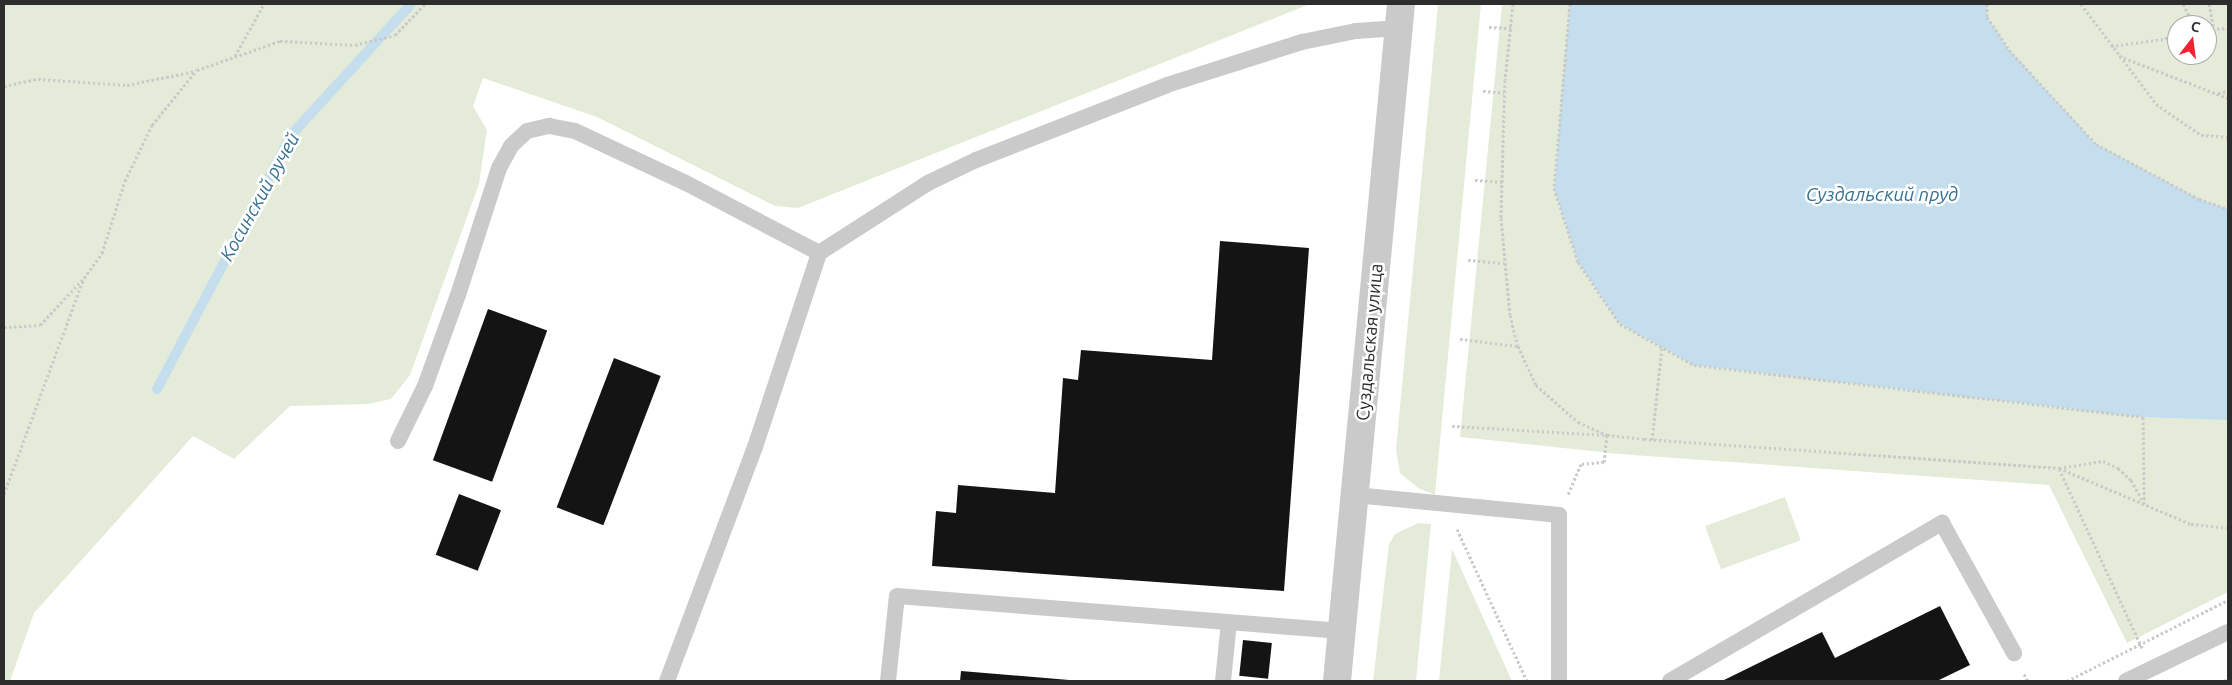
<!DOCTYPE html>
<html>
<head>
<meta charset="utf-8">
<style>
  body { margin:0 }
  #map { position:relative; width:2232px; height:685px; overflow:hidden; background:#fff; font-family:Ubuntu,sans-serif }
  div>[style] { position:absolute }
  [style*='--x'] { left:calc(var(--x)*1px); top:calc(var(--y)*1px); width:calc(var(--w)*1px); rotate:calc(var(--a)*1deg) }
  .green>* { inset:0; background:#e4ecd9; transform-origin:0 0 }
  .water>* { inset:0; background:#c4deee }
  .stream>* { height:10px; margin:-5px; padding:0 5px; transform-origin:5px; border-radius:5px; background:#c4deee }
  .building>* { inset:0; background:#141414; transform-origin:0 0 }
  .path>* { height:3px; margin-top:-1.5px; transform-origin:0; background:repeating-linear-gradient(90deg,#cacaca 0 2.5px,transparent 0 5px) }
  .service>* { height:16px; margin:-8px; padding:0 8px; transform-origin:8px; border-radius:8px; background:#cacaca }
  .tertiary>* { height:28px; margin:-14px; padding:0 14px; transform-origin:14px; border-radius:14px; background:#cacaca }
  span { translate:-50% -50%; white-space:nowrap; text-align:center; line-height:1.15; -webkit-text-stroke:5px #fff; paint-order:stroke }
  .street-label { font-size:18px; color:#2d2d2d }
  .water-label { font-size:19px; color:#357195; font-style:italic }
  .frame { position:absolute; inset:0; border:5px solid #2d2d2d; pointer-events:none }
  .north { position:absolute; left:2167px; top:15px; width:50px; height:50px; box-sizing:border-box; background:#fff; border:1px solid #ababab; border-radius:50%; rotate:15deg; font-size:14px; font-weight:700; line-height:20px; text-align:center; color:#2d2d2d }
  .north::after { content:''; display:block; margin:auto; width:18px; height:22px; background:#f32133; clip-path:polygon(50% 0,100% 100%,50% 72%,0 100%) }
</style>
</head>
<body>
<div id="map">
  <div class="green">
    <i style="clip-path:polygon(4px 4px,1310px 4px,798px 208px,775px 206px,597px 117px,483px 78px,473px 106px,487px 130px,479px 184px,410px 375px,391px 399px,368px 404px,290px 406px,234px 459px,193px 436px,34px 613px,10px 681px,4px 681px)"></i>
    <i style="clip-path:polygon(1438px 4px,1481px 4px,1435px 495px,1418px 488px,1400px 473px,1396px 449px)"></i>
    <i style="clip-path:polygon(evenodd,1502px 4px,2228px 4px,2228px 592px,2127px 643px,2049px 485px,1619px 454px,1460px 437px,1502px 4px,2177px 25px,2207px 25px,2207px 55px,2177px 55px,2177px 25px)"></i>
    <i style="left:1785px;top:497px;width:46px;height:85px;rotate:70deg"></i>
    <i style="clip-path:polygon(1418px 523px,1431px 524px,1416px 681px,1373px 681px,1389px 544px,1395px 534px)"></i>
    <i style="clip-path:polygon(1452px 549px,1512px 681px,1439px 681px)"></i>
  </div>
  <div class="water">
    <i style="clip-path:polygon(1570px 4px,1987px 4px,1987px 17px,2009px 50px,2096px 144px,2199px 199px,2228px 209px,2228px 420px,2143px 417px,1694px 365px,1620px 324px,1578px 262px,1554px 188px)"></i>
  </div>
  <div class="stream">
    <i style="--x:157;--y:389;--w:289;--a:-62.1"></i>
    <i style="--x:292;--y:134;--w:176;--a:-47.5"></i>
  </div>
  <div class="building">
    <i style="clip-path:polygon(1220px 241px,1309px 248px,1284px 591px,932px 566px,936px 511px,956px 513px,958px 485px,1055px 493px,1063px 378px,1078px 380px,1081px 350px,1212px 360px)"></i>
    <i style="left:488px;top:309px;width:63px;height:161px;rotate:20deg"></i>
    <i style="left:614px;top:358px;width:50px;height:160px;rotate:21deg"></i>
    <i style="left:459px;top:494px;width:45px;height:65px;rotate:21deg"></i>
    <i style="clip-path:polygon(1940px 606px,1970px 665px,1937px 681px,1722px 681px,1822px 632px,1835px 658px)"></i>
    <i style="left:1243px;top:640px;width:29px;height:36px;rotate:6deg"></i>
    <i style="clip-path:polygon(961px 671px,1069px 680px,1069px 681px,960px 681px)"></i>
  </div>
  <div class="path">
    <i style="--x:1513;--y:4;--w:76;--a:96"></i>
    <i style="--x:1505;--y:80;--w:138;--a:91.7"></i>
    <i style="--x:1501;--y:218;--w:97;--a:84.7"></i>
    <i style="--x:1510;--y:315;--w:32;--a:76"></i>
    <i style="--x:1518;--y:346;--w:43;--a:65.2"></i>
    <i style="--x:1536;--y:385;--w:56;--a:41.4"></i>
    <i style="--x:1578;--y:422;--w:32;--a:24"></i>
    <i style="--x:1607;--y:435;--w:37;--a:6"></i>
    <i style="--x:1644;--y:439;--w:416;--a:4"></i>
    <i style="--x:2059;--y:468;--w:143;--a:23"></i>
    <i style="--x:2191;--y:524;--w:37;--a:6"></i>
    <i style="--x:1570;--y:4;--w:185;--a:95"></i>
    <i style="--x:1554;--y:188;--w:78;--a:72"></i>
    <i style="--x:1578;--y:262;--w:75;--a:55.9"></i>
    <i style="--x:1620;--y:324;--w:85;--a:29"></i>
    <i style="--x:1694;--y:365;--w:452;--a:6.6"></i>
    <i style="--x:2143;--y:417;--w:87;--a:89.3"></i>
    <i style="--x:1987;--y:4;--w:13;--a:90"></i>
    <i style="--x:1987;--y:17;--w:40;--a:56"></i>
    <i style="--x:2009;--y:50;--w:128;--a:47.2"></i>
    <i style="--x:2096;--y:144;--w:117;--a:28.1"></i>
    <i style="--x:2199;--y:199;--w:31;--a:19"></i>
    <i style="--x:2081;--y:4;--w:125;--a:53.1"></i>
    <i style="--x:2156;--y:104;--w:55;--a:34.6"></i>
    <i style="--x:2201;--y:135;--w:27;--a:4"></i>
    <i style="--x:2183;--y:4;--w:24;--a:62"></i>
    <i style="--x:2209;--y:4;--w:26;--a:79"></i>
    <i style="--x:2180;--y:25;--w:10;--a:-45"></i>
    <i style="--x:1489;--y:27;--w:22;--a:3"></i>
    <i style="--x:2207;--y:29;--w:21;--a:-3"></i>
    <i style="--x:2111;--y:46;--w:54;--a:-7.4"></i>
    <i style="--x:2165;--y:39;--w:16;--a:-43"></i>
    <i style="--x:235;--y:56;--w:60;--a:-60.9"></i>
    <i style="--x:2119;--y:56;--w:117;--a:21.1"></i>
    <i style="--x:4;--y:86;--w:35;--a:-12"></i>
    <i style="--x:38;--y:79;--w:89;--a:3.9"></i>
    <i style="--x:127;--y:85;--w:70;--a:-11.5"></i>
    <i style="--x:1483;--y:91;--w:21;--a:5"></i>
    <i style="--x:2218;--y:93;--w:10;--a:-11"></i>
    <i style="--x:1475;--y:180;--w:27;--a:4"></i>
    <i style="--x:1468;--y:260;--w:36;--a:5"></i>
    <i style="--x:4;--y:327;--w:36;--a:-3"></i>
    <i style="--x:40;--y:325;--w:63;--a:-46.9"></i>
    <i style="--x:1460;--y:339;--w:58;--a:6.9"></i>
    <i style="--x:1452;--y:426;--w:155;--a:3.3"></i>
    <i style="--x:1607;--y:435;--w:27;--a:96"></i>
    <i style="--x:1604;--y:462;--w:23;--a:175"></i>
    <i style="--x:1581;--y:464;--w:33;--a:113"></i>
    <i style="--x:1652;--y:440;--w:93;--a:-83.8"></i>
    <i style="--x:4;--y:494;--w:230;--a:-69.7"></i>
    <i style="--x:84;--y:278;--w:31;--a:-54"></i>
    <i style="--x:102;--y:253;--w:76;--a:-72.3"></i>
    <i style="--x:125;--y:181;--w:62;--a:-64.3"></i>
    <i style="--x:152;--y:125;--w:71;--a:-50.7"></i>
    <i style="--x:197;--y:70;--w:88;--a:-19.3"></i>
    <i style="--x:280;--y:41;--w:75;--a:3.1"></i>
    <i style="--x:355;--y:45;--w:41;--a:-14"></i>
    <i style="--x:395;--y:35;--w:43;--a:-45.9"></i>
    <i style="--x:1457;--y:529;--w:167;--a:65.3"></i>
    <i style="--x:2142;--y:648;--w:198;--a:-114.8"></i>
    <i style="--x:2059;--y:468;--w:45;--a:-9"></i>
    <i style="--x:2103;--y:461;--w:17;--a:25"></i>
    <i style="--x:2118;--y:468;--w:18;--a:43"></i>
    <i style="--x:2131;--y:480;--w:26;--a:61"></i>
    <i style="--x:2024;--y:674;--w:8;--a:60"></i>
    <i style="--x:2067;--y:681;--w:180;--a:-26.7"></i>
    <i style="--x:2224;--y:681;--w:4;--a:-27"></i>
  </div>
  <div class="service">
    <i style="--x:398;--y:441;--w:61;--a:-63.9"></i>
    <i style="--x:425;--y:386;--w:97;--a:-70.1"></i>
    <i style="--x:458;--y:295;--w:133;--a:-72.1"></i>
    <i style="--x:499;--y:168;--w:25;--a:-61"></i>
    <i style="--x:511;--y:146;--w:22;--a:-43"></i>
    <i style="--x:527;--y:131;--w:23;--a:-13"></i>
    <i style="--x:549;--y:126;--w:26;--a:11"></i>
    <i style="--x:575;--y:131;--w:120;--a:25.1"></i>
    <i style="--x:684;--y:182;--w:153;--a:27.7"></i>
    <i style="--x:1355;--y:495;--w:205;--a:5.6"></i>
    <i style="--x:1559;--y:515;--w:166;--a:90"></i>
    <i style="--x:667;--y:681;--w:250;--a:-69.4"></i>
    <i style="--x:755;--y:447;--w:204;--a:-71.7"></i>
    <i style="--x:819;--y:253;--w:130;--a:-32.7"></i>
    <i style="--x:928;--y:183;--w:53;--a:-25.6"></i>
    <i style="--x:976;--y:160;--w:205;--a:-21.4"></i>
    <i style="--x:1167;--y:85;--w:142;--a:-17.7"></i>
    <i style="--x:1302;--y:42;--w:55;--a:-11.5"></i>
    <i style="--x:1356;--y:31;--w:43;--a:-4"></i>
    <i style="--x:888;--y:681;--w:85;--a:-84"></i>
    <i style="--x:897;--y:596;--w:446;--a:4.5"></i>
    <i style="--x:1223;--y:681;--w:59;--a:-84.2"></i>
    <i style="--x:1670;--y:681;--w:315;--a:-30.2"></i>
    <i style="--x:1942;--y:523;--w:149;--a:61"></i>
    <i style="--x:2126;--y:681;--w:113;--a:-25.7"></i>
  </div>
  <div class="tertiary">
    <i style="--x:1337;--y:681;--w:680;--a:-84.6"></i>
  </div>
  <div class="street-label">
    <span style="left:1369px;top:342px;rotate:-85deg">Суздальская улица</span>
  </div>
  <div class="water-label">
    <span style="left:1882px;top:195px">Суздальский пруд</span>
    <span style="left:260px;top:197px;rotate:-61deg">Косинский ручей</span>
  </div>
  <div class="frame"></div>
  <div class="north">С</div>
</div>
</body>
</html>
